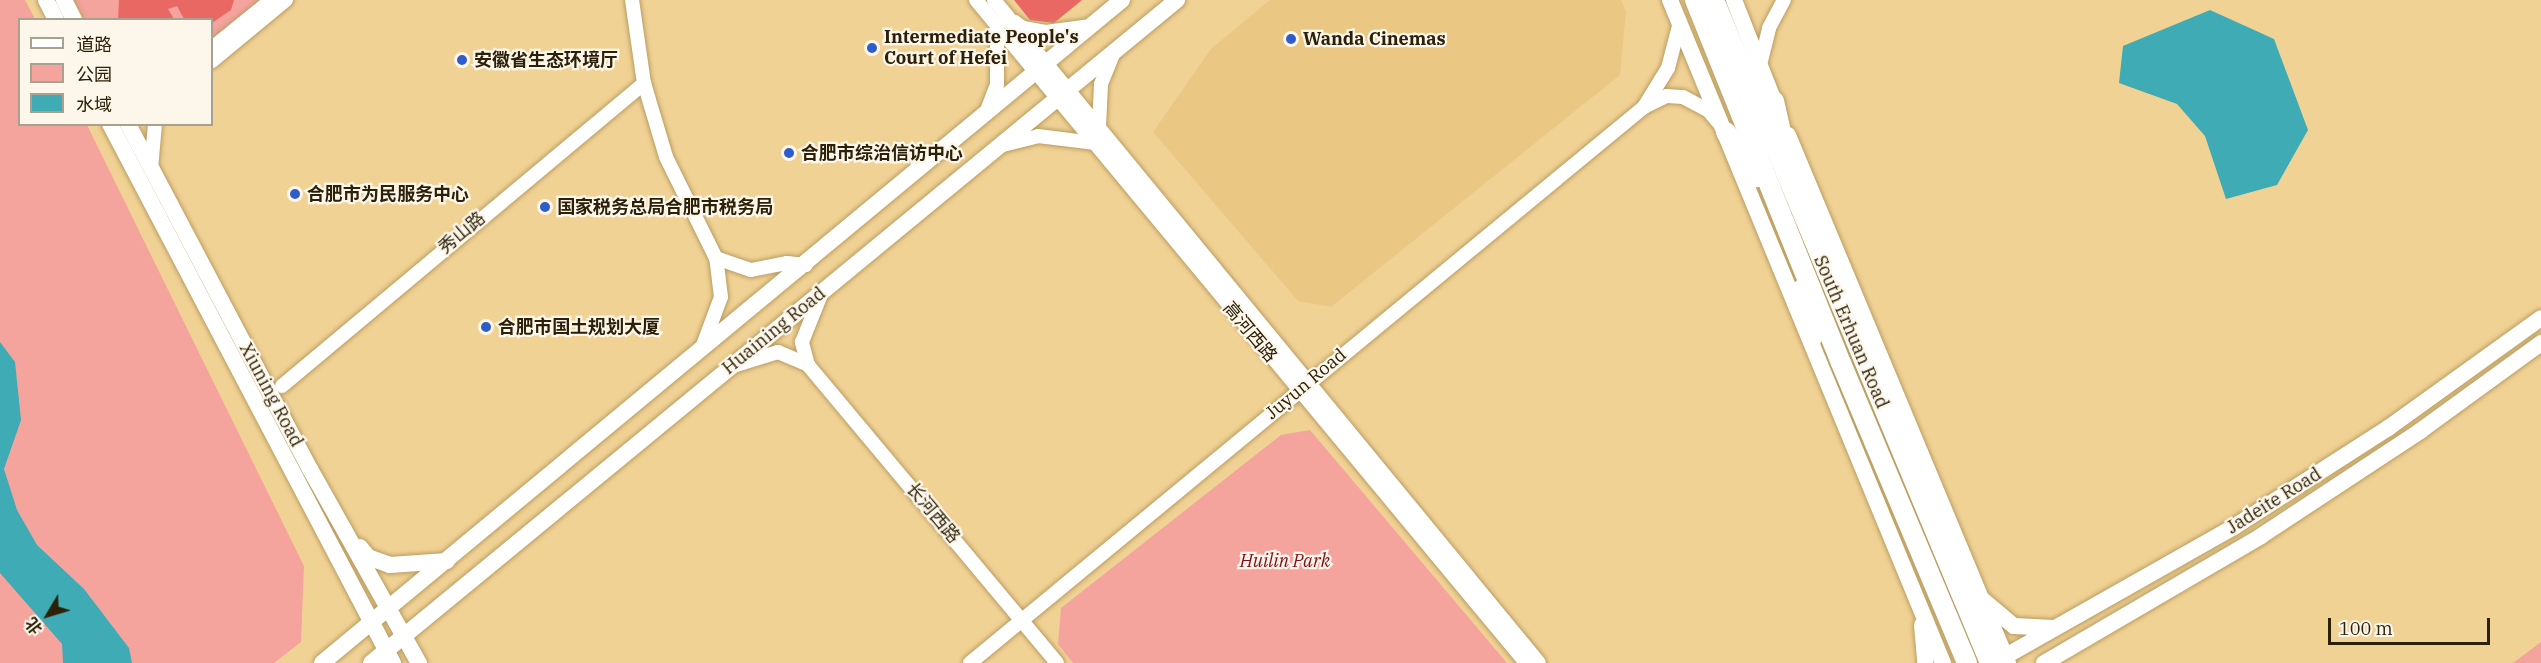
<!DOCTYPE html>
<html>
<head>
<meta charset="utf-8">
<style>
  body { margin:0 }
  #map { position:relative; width:2541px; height:663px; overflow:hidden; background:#f1d295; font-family:"IBM Plex Serif","Noto Sans SC",serif }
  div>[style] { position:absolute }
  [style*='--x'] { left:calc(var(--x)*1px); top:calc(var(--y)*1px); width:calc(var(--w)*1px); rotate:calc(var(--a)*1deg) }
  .built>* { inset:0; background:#eac883 }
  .green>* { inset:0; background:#f5a39d }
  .forest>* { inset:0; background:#ea6864 }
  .water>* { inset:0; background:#3fabb5 }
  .roads { filter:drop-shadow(0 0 2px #ba9d61) drop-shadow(0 0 2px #ba9d61) }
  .minor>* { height:14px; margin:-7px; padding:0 7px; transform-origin:7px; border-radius:7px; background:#fff }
  .major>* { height:16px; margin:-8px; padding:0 8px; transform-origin:8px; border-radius:8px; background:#fff }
  .highway>* { height:20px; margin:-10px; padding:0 10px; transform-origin:10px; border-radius:10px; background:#fff }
  .dots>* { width:16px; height:16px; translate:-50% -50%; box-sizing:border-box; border:3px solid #fdf7eb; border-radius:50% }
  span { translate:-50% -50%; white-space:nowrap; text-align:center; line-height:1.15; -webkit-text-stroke:4.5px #fdf7eb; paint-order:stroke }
  .poi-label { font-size:18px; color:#2c2108; font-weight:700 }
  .left { translate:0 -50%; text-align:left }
  .street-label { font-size:18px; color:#2c2108 }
  .park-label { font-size:18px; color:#870c19; font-style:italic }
  .legend { position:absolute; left:18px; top:18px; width:195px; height:108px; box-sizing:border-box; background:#fdf7eb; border:2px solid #a9a190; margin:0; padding:8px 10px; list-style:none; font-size:18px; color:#2c2108 }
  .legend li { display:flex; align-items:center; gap:12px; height:30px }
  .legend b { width:30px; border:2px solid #a9a190 }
  .north { position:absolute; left:18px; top:585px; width:60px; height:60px; -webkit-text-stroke:4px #fdf7eb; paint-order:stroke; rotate:232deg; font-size:16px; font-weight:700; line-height:24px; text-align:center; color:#2c2108 }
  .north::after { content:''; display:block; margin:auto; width:21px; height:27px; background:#2c2108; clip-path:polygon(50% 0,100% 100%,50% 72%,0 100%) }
  .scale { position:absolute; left:2328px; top:618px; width:162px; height:27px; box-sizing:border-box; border:3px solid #2c2108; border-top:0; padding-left:8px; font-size:18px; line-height:21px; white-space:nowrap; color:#2c2108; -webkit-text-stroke:4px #fdf7eb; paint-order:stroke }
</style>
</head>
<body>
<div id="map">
  <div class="built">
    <i style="clip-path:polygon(1270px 0,1621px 0,1626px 12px,1620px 75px,1331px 307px,1298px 301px,1153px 132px,1211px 49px)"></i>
  </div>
  <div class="green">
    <i style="clip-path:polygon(0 0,25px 0,35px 19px,20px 20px,20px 124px,87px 125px,304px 566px,301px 642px,274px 663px,0 663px)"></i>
    <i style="clip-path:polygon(74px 0,271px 0,212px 48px,212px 20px,84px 19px)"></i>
    <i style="clip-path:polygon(1310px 430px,1507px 663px,1073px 663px,1058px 644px,1061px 608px,1281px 435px)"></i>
    <i style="clip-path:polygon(2541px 642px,2541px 663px,2513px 663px)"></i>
  </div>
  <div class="forest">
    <i style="clip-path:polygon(119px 0,234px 0,231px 10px,212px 23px,212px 20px,184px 19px,177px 6px,168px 9px,174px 19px,118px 19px)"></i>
    <i style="clip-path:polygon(1014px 0,1082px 0,1054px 23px,1030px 20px)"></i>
  </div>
  <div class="water">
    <i style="clip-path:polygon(2210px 10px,2274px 39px,2308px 130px,2277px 185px,2226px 199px,2205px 136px,2177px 104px,2119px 83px,2123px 46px)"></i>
    <i style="clip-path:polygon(0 342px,15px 362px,21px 420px,4px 469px,17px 510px,37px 545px,84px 589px,129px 648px,132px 663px,63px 663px,62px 644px,0 573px)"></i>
  </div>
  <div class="roads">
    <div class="minor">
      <i style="--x:632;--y:0;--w:84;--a:81.8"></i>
      <i style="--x:644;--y:83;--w:77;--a:73.4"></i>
      <i style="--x:666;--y:157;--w:113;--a:63.7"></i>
      <i style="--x:976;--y:0;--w:861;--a:50.32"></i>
      <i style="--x:994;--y:0;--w:858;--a:50.58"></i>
      <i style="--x:1015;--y:22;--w:10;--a:37"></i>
      <i style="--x:1023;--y:28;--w:23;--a:10"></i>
      <i style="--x:1046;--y:32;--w:45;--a:-7.6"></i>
      <i style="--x:1680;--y:22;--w:48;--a:104.6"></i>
      <i style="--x:1668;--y:68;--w:46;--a:121.6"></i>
      <i style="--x:1644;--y:107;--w:25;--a:-26"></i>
      <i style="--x:1667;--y:96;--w:16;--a:4"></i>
      <i style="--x:1683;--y:97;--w:30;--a:28"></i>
      <i style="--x:1709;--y:111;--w:14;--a:51"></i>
      <i style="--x:212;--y:48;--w:76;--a:-39.1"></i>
      <i style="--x:212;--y:61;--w:96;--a:-39.5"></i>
      <i style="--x:1760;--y:65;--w:38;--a:-76"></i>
      <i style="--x:1769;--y:28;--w:32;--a:-62"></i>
      <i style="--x:986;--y:113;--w:30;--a:-69"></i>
      <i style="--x:997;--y:85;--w:61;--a:-90"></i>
      <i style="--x:1099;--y:127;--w:43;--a:-87.3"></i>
      <i style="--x:1101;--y:84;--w:32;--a:-68"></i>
      <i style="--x:1003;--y:145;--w:36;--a:-14"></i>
      <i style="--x:1038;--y:136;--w:56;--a:7.1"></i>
      <i style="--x:151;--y:169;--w:45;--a:-84.9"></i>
      <i style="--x:702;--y:348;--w:54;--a:-69.6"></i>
      <i style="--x:721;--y:297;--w:39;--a:-97"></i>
      <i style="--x:716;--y:258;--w:37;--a:19"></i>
      <i style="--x:751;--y:270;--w:37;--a:-11"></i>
      <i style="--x:787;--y:263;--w:19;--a:6"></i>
      <i style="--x:736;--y:365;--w:44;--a:-17.2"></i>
      <i style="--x:778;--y:352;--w:33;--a:23"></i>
      <i style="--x:808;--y:365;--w:24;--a:-105"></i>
      <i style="--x:802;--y:342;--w:54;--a:-68.2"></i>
      <i style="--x:808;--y:365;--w:388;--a:50.1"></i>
      <i style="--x:282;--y:386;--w:472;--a:-39.9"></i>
      <i style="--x:970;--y:663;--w:874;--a:-39.52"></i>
    </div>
    <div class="major">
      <i style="--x:46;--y:0;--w:22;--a:63"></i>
      <i style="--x:64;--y:0;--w:22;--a:63"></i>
      <i style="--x:1670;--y:0;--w:717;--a:67.62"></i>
      <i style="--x:1734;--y:0;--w:119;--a:68.4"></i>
      <i style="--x:110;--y:124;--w:609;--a:62.3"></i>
      <i style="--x:128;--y:124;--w:390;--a:62.2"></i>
      <i style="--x:310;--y:469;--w:223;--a:60.7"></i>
      <i style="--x:1788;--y:135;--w:572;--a:67.38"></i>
      <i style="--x:360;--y:547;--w:13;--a:51"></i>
      <i style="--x:368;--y:557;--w:23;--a:20"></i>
      <i style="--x:390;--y:565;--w:57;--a:-4"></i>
      <i style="--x:1984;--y:601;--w:39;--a:40"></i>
      <i style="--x:2014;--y:626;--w:40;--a:2.9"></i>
      <i style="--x:1922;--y:625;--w:38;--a:85"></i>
      <i style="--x:1997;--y:661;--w:272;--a:-29.5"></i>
      <i style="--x:2234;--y:527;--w:183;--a:-32.7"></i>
      <i style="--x:2388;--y:428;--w:188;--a:-35.7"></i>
      <i style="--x:322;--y:663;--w:1039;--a:-39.65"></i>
      <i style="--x:371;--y:663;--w:1044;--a:-39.44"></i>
      <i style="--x:2044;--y:663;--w:251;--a:-30.3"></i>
      <i style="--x:2261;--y:536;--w:191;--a:-33.4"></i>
      <i style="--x:2420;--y:431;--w:150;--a:-36"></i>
    </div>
    <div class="highway">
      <i style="--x:1695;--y:0;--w:391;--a:68.1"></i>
      <i style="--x:1841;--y:363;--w:325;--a:67.2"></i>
      <i style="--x:1714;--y:0;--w:718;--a:67.4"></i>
      <i style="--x:1774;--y:101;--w:54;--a:77.2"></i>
      <i style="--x:1726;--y:132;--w:55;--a:55.4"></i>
      <i style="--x:1839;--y:277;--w:37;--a:61"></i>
      <i style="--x:1802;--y:289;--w:50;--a:78.5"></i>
    </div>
  </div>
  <div class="dots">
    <i style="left:1291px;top:39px;background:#2f5ccb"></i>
    <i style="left:872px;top:48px;background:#2f5ccb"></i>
    <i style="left:462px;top:60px;background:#2f5ccb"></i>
    <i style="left:789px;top:153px;background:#2f5ccb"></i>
    <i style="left:295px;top:194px;background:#2f5ccb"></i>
    <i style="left:545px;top:207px;background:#2f5ccb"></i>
    <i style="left:486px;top:327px;background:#2f5ccb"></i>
  </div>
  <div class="poi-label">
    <span class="left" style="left:884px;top:48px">Intermediate People's<br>Court of Hefei</span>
    <span class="left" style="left:1303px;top:39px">Wanda Cinemas</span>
    <span class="left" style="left:474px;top:60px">安徽省生态环境厅</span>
    <span class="left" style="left:801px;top:153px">合肥市综治信访中心</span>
    <span class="left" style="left:307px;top:194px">合肥市为民服务中心</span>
    <span class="left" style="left:557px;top:207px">国家税务总局合肥市税务局</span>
    <span class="left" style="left:498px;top:327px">合肥市国土规划大厦</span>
  </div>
  <div class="street-label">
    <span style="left:462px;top:233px;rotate:-40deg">秀山路</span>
    <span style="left:774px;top:331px;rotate:-39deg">Huaining Road</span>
    <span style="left:1250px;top:332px;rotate:50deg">高河西路</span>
    <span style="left:1851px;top:332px;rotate:67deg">South Erhuan Road</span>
    <span style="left:1306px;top:384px;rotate:-40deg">Juyun Road</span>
    <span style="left:271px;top:395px;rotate:62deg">Xiuning Road</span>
    <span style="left:2274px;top:501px;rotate:-32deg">Jadeite Road</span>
    <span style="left:933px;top:513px;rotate:50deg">长河西路</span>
  </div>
  <div class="park-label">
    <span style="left:1285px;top:561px">Huilin Park</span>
  </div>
  <ul class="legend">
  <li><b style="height:8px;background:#fff"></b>道路</li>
  <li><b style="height:16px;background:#f5a39d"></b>公园</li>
  <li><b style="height:16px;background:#3fabb5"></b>水域</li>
  </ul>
  <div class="north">北</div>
  <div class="scale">100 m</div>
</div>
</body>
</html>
